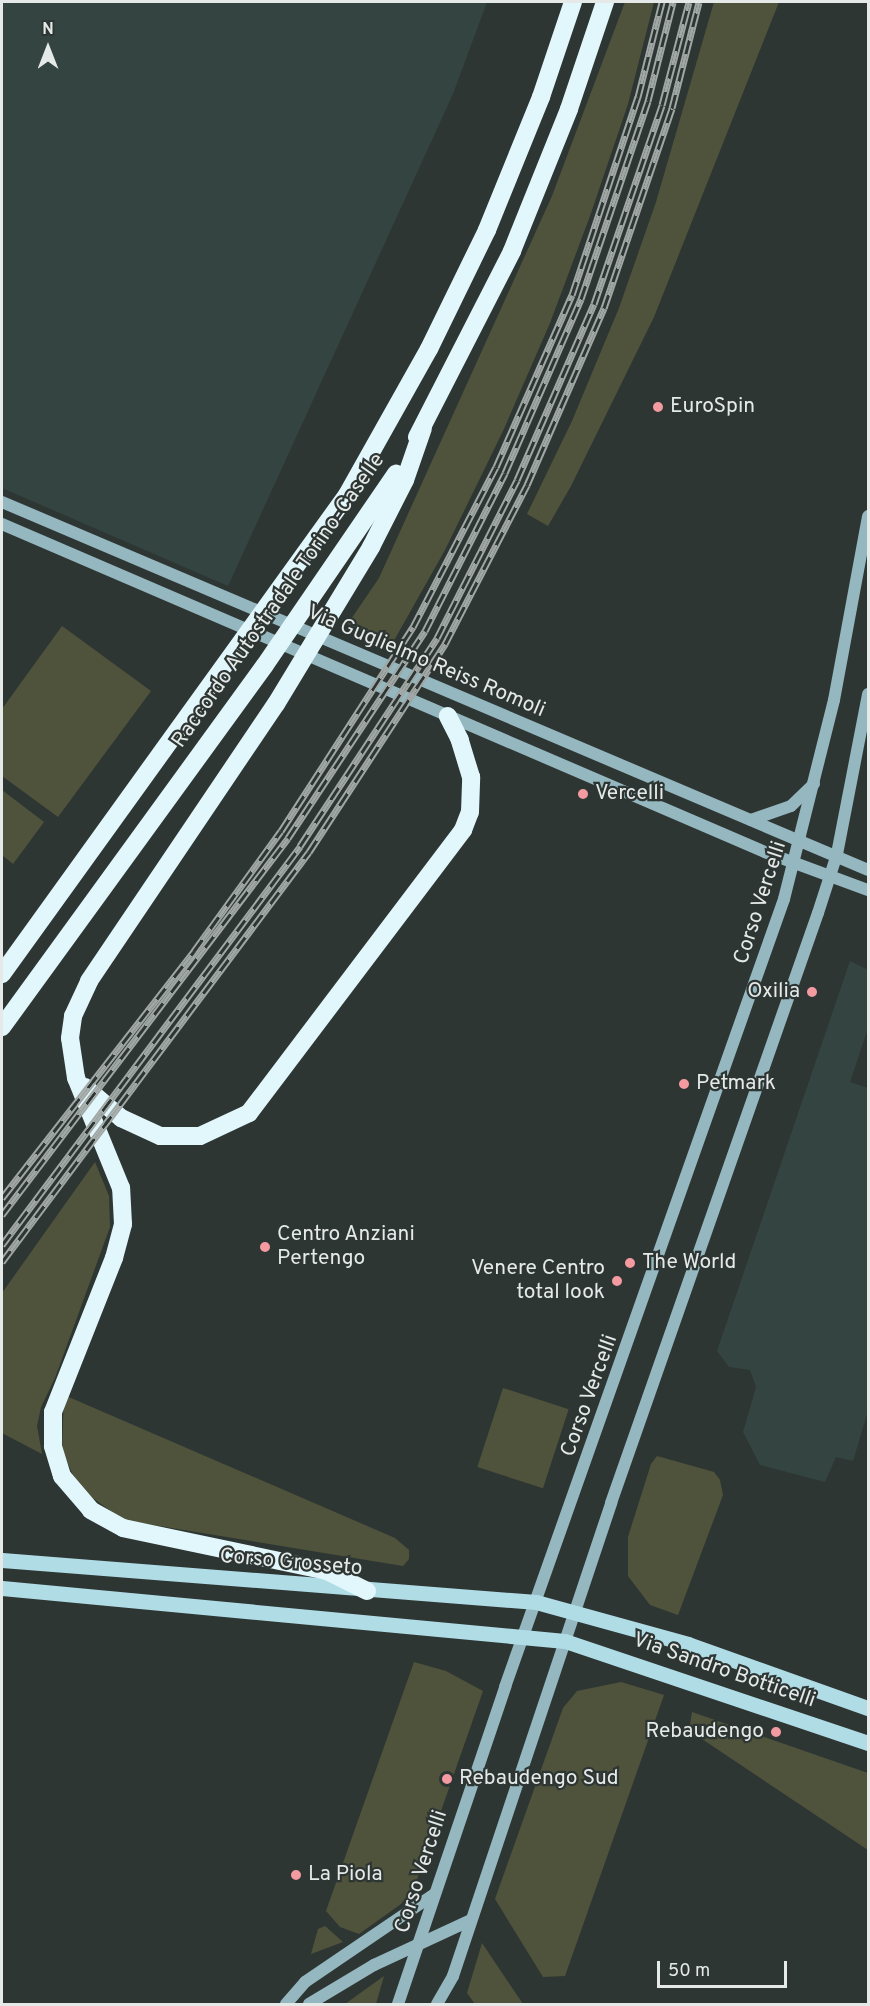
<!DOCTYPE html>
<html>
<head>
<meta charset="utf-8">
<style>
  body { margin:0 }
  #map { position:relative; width:870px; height:2006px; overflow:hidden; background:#2e3634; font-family:Overpass,sans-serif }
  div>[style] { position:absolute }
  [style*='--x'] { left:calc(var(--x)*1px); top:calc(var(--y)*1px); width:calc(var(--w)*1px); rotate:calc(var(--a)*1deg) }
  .built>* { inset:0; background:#344441 }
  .green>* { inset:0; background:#50533b; transform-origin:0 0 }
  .secondary>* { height:12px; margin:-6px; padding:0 6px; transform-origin:6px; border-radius:6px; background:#95b7bf }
  .primary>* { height:15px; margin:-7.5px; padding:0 7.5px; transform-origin:7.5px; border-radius:7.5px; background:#b0dce6 }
  .highway>* { height:18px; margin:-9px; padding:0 9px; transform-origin:9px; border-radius:9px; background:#e2f7fb }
  .rail>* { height:7px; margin-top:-3.5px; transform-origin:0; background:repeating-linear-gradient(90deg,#2e3634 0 14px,#a0a7a5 0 28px); box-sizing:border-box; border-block:2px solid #a0a7a5 }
  .dots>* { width:16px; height:16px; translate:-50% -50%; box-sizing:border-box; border:3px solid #2e3634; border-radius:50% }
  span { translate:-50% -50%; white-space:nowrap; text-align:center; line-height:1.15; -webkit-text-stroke:4.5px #2e3634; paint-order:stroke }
  .poi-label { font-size:21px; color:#e5eae9 }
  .left { translate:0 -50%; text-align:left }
  .right { translate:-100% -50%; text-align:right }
  .street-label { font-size:21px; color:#e5eae9 }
  .frame { position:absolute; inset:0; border:3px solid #e5eae9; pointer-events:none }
  .north { position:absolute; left:18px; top:18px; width:60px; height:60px; -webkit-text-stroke:4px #2e3634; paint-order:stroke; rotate:0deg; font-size:16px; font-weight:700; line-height:24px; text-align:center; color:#e5eae9 }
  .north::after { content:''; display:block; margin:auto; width:21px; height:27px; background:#e5eae9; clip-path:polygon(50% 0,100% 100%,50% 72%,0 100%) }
  .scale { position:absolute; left:657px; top:1961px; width:130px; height:27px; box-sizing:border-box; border:3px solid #e5eae9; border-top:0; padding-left:8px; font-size:18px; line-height:21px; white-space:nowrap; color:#e5eae9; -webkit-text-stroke:4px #2e3634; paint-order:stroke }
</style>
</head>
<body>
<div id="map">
  <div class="built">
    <i style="clip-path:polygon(2px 2px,487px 2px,453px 94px,228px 586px,2px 488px)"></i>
    <i style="clip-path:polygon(850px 961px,868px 970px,868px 1028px,850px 1082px,868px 1088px,868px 1411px,853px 1461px,836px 1457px,825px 1482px,760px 1465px,743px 1432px,756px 1387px,750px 1370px,729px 1367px,717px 1351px)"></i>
  </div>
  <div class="green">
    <i style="clip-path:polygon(625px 2px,654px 2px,628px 104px,590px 216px,550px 323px,503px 431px,445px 550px,392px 644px,347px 625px,379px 578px,552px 196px)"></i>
    <i style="clip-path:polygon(714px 2px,779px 2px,654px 317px,571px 486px,548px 526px,527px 514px,572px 421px,619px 308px,656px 202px)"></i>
    <i style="clip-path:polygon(62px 626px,151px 691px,58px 817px,2px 776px,2px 709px)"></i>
    <i style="clip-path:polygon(2px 790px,44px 822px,13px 864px,2px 855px)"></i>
    <i style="clip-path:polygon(95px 1162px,109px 1196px,110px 1227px,55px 1378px,41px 1407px,37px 1426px,42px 1454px,2px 1433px,2px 1293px)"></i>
    <i style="left:503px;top:1388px;width:69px;height:83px;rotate:18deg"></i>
    <i style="clip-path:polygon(64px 1395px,395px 1538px,409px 1550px,409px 1559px,403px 1566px,123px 1520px,79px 1488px,62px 1451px)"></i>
    <i style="clip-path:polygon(657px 1456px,714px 1472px,720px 1480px,723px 1495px,678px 1615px,650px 1605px,628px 1576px,628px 1537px,651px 1464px)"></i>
    <i style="clip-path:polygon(414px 1662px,446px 1671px,483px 1691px,414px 1888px,401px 1904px,359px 1934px,340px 1927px,326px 1911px)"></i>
    <i style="clip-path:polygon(621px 1682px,664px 1695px,565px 1976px,543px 1977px,495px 1899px,563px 1708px,577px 1691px)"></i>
    <i style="clip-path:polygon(692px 1712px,868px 1773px,868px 1850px,696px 1735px,690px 1725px)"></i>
    <i style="clip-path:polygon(325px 1926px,343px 1942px,311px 1954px,318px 1929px)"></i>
    <i style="clip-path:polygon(482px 1943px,523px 2004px,475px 2004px,467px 1993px)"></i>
    <i style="clip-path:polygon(384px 1976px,376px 2004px,345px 2004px)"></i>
  </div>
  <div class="secondary">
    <i style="--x:2;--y:502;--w:941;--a:23.02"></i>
    <i style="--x:2;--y:524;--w:831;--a:23.26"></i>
    <i style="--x:765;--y:852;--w:110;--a:20.3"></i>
    <i style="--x:751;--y:820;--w:42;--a:-19.3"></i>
    <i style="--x:791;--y:806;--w:32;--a:-44"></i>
    <i style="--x:286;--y:2004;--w:29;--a:-49"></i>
    <i style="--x:305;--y:1982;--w:155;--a:-34.2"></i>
    <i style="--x:309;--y:2004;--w:76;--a:-31"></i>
    <i style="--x:374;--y:1965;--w:107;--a:-24.9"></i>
    <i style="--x:398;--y:2004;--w:335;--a:-71.3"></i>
    <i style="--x:505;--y:1687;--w:836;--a:-70.5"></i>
    <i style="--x:784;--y:899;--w:205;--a:-75.9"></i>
    <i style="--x:834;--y:700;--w:187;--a:-79.5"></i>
    <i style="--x:437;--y:2004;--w:32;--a:-60"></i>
    <i style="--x:453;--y:1976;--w:499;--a:-71.5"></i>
    <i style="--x:611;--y:1503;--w:625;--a:-70.67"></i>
    <i style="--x:818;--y:913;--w:62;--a:-72.1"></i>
    <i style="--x:837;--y:854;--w:163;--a:-79"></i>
  </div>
  <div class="primary">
    <i style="--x:2;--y:1560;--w:536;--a:4.5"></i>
    <i style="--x:536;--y:1602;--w:158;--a:15.4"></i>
    <i style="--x:688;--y:1644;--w:191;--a:19.6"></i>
    <i style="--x:2;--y:1588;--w:565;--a:5.38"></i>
    <i style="--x:565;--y:1641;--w:320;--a:18.6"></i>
  </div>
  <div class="highway">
    <i style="--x:417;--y:437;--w:209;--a:-62.9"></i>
    <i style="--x:512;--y:251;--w:153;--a:-68.1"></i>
    <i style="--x:569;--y:109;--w:113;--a:-71.4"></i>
    <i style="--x:2;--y:974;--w:590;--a:-54.24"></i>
    <i style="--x:347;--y:495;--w:167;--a:-60.7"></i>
    <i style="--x:429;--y:349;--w:132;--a:-64"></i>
    <i style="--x:487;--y:230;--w:144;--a:-67.9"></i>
    <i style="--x:541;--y:97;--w:100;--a:-71.4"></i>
    <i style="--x:2;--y:1027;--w:447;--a:-54"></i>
    <i style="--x:265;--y:665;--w:232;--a:-55.6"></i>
    <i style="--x:85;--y:1087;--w:48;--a:40.7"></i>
    <i style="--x:121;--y:1118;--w:43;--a:24.8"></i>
    <i style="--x:160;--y:1136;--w:40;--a:0"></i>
    <i style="--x:200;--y:1136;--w:54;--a:-25.1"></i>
    <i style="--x:249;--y:1113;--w:355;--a:-52.9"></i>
    <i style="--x:463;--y:830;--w:19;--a:-69"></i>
    <i style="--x:470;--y:812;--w:35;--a:-88"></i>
    <i style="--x:471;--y:777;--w:39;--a:-107"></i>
    <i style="--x:460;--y:740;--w:27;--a:-117"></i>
    <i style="--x:367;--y:1591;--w:45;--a:-153.4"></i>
    <i style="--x:327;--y:1571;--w:208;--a:-168.1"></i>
    <i style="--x:123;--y:1528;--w:37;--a:-151"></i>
    <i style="--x:91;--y:1510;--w:45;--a:-130.5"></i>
    <i style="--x:62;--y:1476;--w:31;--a:-107"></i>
    <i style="--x:53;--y:1446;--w:34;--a:-90"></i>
    <i style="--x:53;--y:1412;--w:166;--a:-68.4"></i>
    <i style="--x:114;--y:1258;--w:35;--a:-75"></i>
    <i style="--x:123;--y:1224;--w:36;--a:-93"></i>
    <i style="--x:121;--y:1188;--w:119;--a:-112.2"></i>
    <i style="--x:76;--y:1078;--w:40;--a:-98.5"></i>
    <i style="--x:70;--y:1038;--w:22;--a:-82"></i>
    <i style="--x:73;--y:1016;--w:38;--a:-65"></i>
    <i style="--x:89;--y:981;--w:334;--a:-56"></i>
    <i style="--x:276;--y:704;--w:184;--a:-58.8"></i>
    <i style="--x:371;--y:547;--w:75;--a:-63.1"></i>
    <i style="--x:405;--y:480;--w:55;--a:-70.9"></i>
  </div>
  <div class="rail">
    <i style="--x:2;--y:1198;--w:313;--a:-52.1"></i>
    <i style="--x:194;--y:951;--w:148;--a:-54.1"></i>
    <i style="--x:281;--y:831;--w:243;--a:-57.1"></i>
    <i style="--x:413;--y:627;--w:180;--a:-62.6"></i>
    <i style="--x:496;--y:467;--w:188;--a:-66.2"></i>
    <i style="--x:572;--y:295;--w:209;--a:-71.6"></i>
    <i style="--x:638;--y:97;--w:98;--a:-75.8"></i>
    <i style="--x:2;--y:1215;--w:473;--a:-52.8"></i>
    <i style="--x:288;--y:838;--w:248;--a:-56.5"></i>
    <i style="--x:425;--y:631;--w:177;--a:-63.1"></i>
    <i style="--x:505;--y:473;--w:190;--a:-66.4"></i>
    <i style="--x:581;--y:299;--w:209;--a:-71.3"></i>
    <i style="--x:648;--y:101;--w:102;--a:-75.8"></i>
    <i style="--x:2;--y:1245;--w:498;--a:-53.2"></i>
    <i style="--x:300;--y:846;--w:249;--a:-56.6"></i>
    <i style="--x:437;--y:638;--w:177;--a:-63.1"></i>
    <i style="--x:517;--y:480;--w:192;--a:-66.4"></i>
    <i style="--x:594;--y:304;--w:210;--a:-71.1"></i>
    <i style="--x:662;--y:105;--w:106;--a:-75.3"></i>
    <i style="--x:2;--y:1262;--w:512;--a:-53.17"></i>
    <i style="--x:309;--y:852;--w:249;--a:-56.8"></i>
    <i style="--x:445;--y:644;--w:179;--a:-62.7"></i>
    <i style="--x:527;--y:485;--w:193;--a:-66.5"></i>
    <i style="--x:604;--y:308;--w:211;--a:-71.2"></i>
    <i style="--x:672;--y:108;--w:109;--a:-75.7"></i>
  </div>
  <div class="dots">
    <i style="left:658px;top:407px;background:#f49aa1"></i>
    <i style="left:583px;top:794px;background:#f49aa1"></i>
    <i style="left:812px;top:992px;background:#f49aa1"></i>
    <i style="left:684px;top:1084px;background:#f49aa1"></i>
    <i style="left:265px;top:1247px;background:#f49aa1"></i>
    <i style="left:630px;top:1263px;background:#f49aa1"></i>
    <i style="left:617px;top:1281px;background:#f49aa1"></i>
    <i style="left:776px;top:1732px;background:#f49aa1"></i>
    <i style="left:447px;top:1779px;background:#f49aa1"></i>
    <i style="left:296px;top:1875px;background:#f49aa1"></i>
  </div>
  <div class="poi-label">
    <span class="left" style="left:670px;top:407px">EuroSpin</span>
    <span class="left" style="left:595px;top:794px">Vercelli</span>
    <span class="right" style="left:800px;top:992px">Oxilia</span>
    <span class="left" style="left:696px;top:1084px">Petmark</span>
    <span class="left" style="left:277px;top:1247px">Centro Anziani<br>Pertengo</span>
    <span class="left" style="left:642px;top:1263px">The World</span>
    <span class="right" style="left:605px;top:1281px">Venere Centro<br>total look</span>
    <span class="right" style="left:764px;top:1732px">Rebaudengo</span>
    <span class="left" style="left:459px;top:1779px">Rebaudengo Sud</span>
    <span class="left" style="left:308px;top:1875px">La Piola</span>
  </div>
  <div class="street-label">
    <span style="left:279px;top:601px;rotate:-55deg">Raccordo Autostradale Torino-Caselle</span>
    <span style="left:426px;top:662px;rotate:23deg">Via Guglielmo Reiss Romoli</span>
    <span style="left:761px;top:903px;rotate:-72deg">Corso Vercelli</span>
    <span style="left:590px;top:1396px;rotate:-70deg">Corso Vercelli</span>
    <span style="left:291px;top:1563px;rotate:5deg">Corso Grosseto</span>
    <span style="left:724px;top:1671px;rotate:19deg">Via Sandro Botticelli</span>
    <span style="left:422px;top:1872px;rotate:-72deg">Corso Vercelli</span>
  </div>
  <div class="frame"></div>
  <div class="north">N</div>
  <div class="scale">50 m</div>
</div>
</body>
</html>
